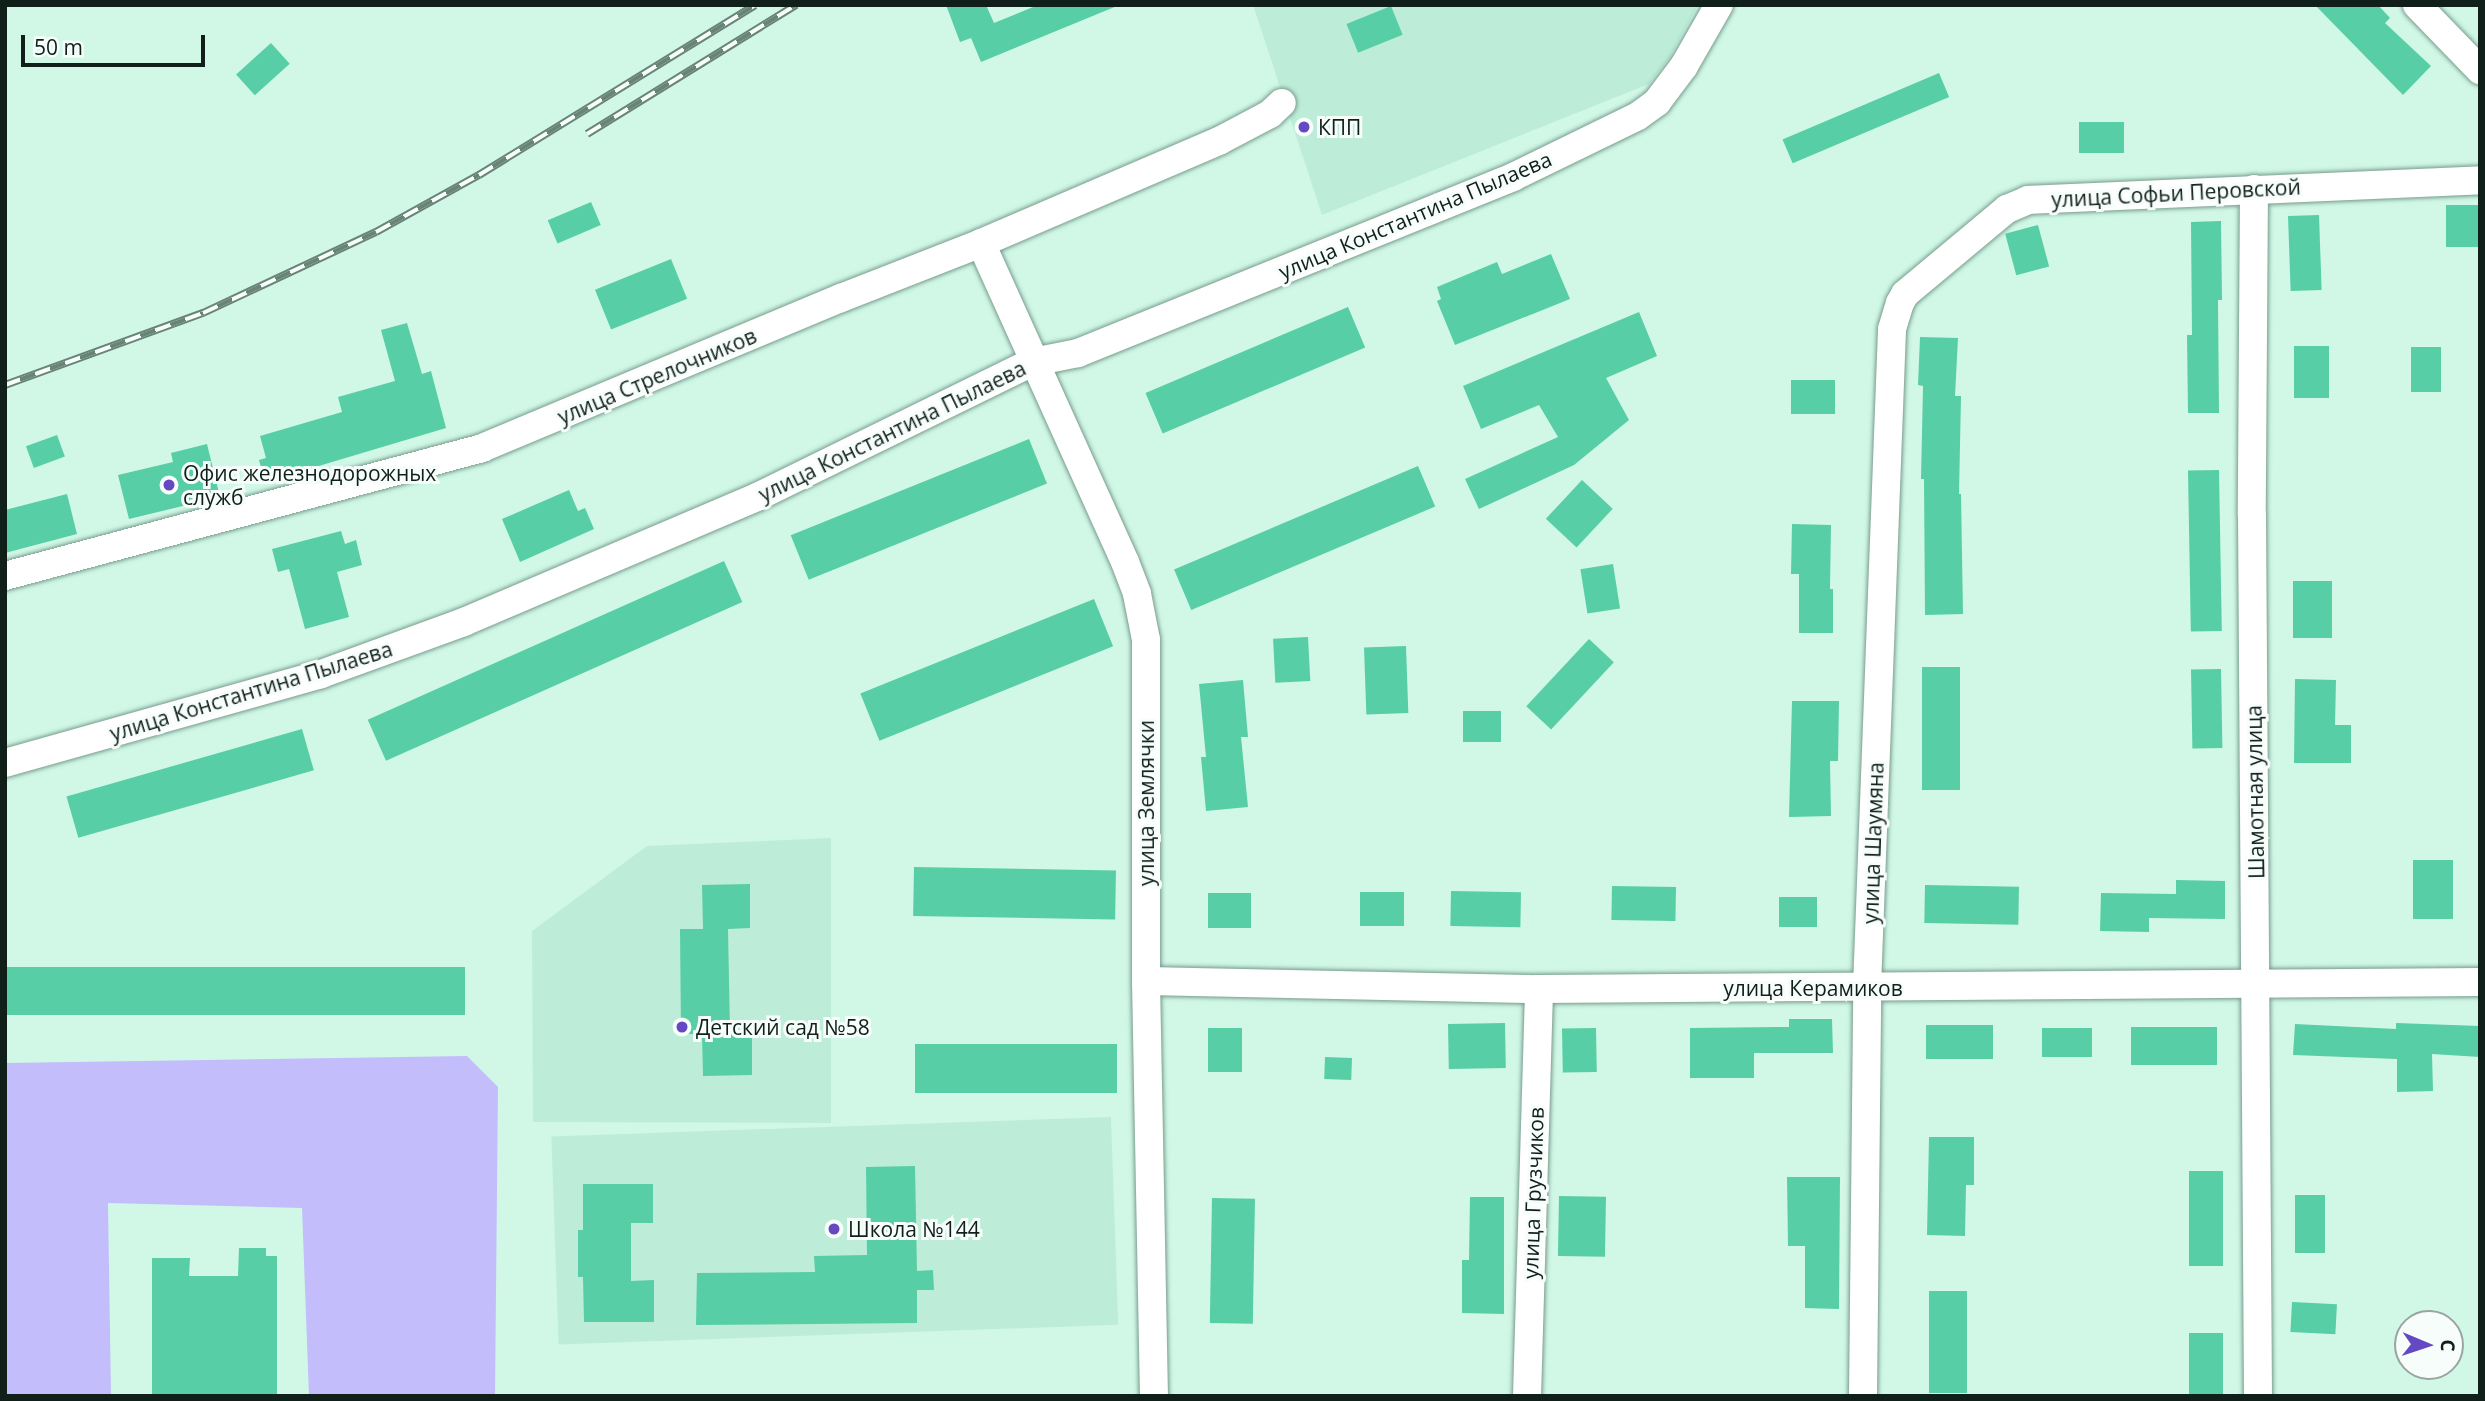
<!DOCTYPE html>
<html>
<head>
<meta charset="utf-8">
<style>
  body { margin:0 }
  #map { position:relative; width:2485px; height:1401px; overflow:hidden; background:#d1f8e7; font-family:"Open Sans",sans-serif }
  div>[style] { position:absolute }
  [style*='--x'] { left:calc(var(--x)*1px); top:calc(var(--y)*1px); width:calc(var(--w)*1px); rotate:calc(var(--a)*1deg) }
  .built>* { inset:0; background:#bdedd8; transform-origin:0 0 }
  .green>* { inset:0; background:#c3bdfb }
  .building>* { inset:0; background:#57cea5; transform-origin:0 0 }
  .roads { filter:drop-shadow(0 0 2px #789c8d) drop-shadow(0 0 2px #789c8d) }
  .minor>* { height:28px; margin:-14px; padding:0 14px; transform-origin:14px; border-radius:14px; background:#fff }
  .rail>* { height:8px; margin-top:-4px; transform-origin:0; background:repeating-linear-gradient(90deg,#f6fdfa 0 16px,#698378 0 32px); box-sizing:border-box; border-block:2px solid #698378 }
  .dots>* { width:19px; height:19px; translate:-50% -50%; box-sizing:border-box; border:4px solid #f6fdfa; border-radius:50% }
  span { translate:-50% -50%; white-space:nowrap; text-align:center; line-height:1.15; -webkit-text-stroke:6px #f6fdfa; paint-order:stroke }
  .poi-label { font-size:21px; color:#111f1a }
  .left { translate:0 -50%; text-align:left }
  .street-label { font-size:21px; color:#111f1a }
  .frame { position:absolute; inset:0; border:7px solid #111f1a; pointer-events:none }
  .north { position:absolute; left:2394px; top:1310px; width:70px; height:70px; box-sizing:border-box; background:#f6fdfa; border:2px solid #9aa4a0; border-radius:50%; rotate:92deg; font-size:19px; font-weight:700; line-height:28px; text-align:center; color:#111f1a }
  .north::after { content:''; display:block; margin:auto; width:24px; height:32px; background:#6549c2; clip-path:polygon(50% 0,100% 100%,50% 72%,0 100%) }
  .scale { position:absolute; left:21px; top:35px; width:184px; height:32px; box-sizing:border-box; border:4px solid #111f1a; border-top:0; padding-left:9px; font-size:21px; line-height:24px; white-space:nowrap; color:#111f1a; -webkit-text-stroke:5px #f6fdfa; paint-order:stroke }
</style>
</head>
<body>
<div id="map">
  <div class="built">
    <i style="clip-path:polygon(1253px 5px,1698px 5px,1669px 58px,1649px 84px,1322px 215px)"></i>
    <i style="clip-path:polygon(831px 838px,831px 1123px,533px 1122px,532px 931px,647px 846px)"></i>
    <i style="left:1111px;top:1117px;width:208px;height:560px;rotate:88deg"></i>
  </div>
  <div class="green">
    <i style="clip-path:polygon(467px 1056px,498px 1087px,495px 1396px,309px 1396px,302px 1208px,108px 1203px,111px 1396px,5px 1396px,5px 1063px)"></i>
  </div>
  <div class="building">
    <i style="clip-path:polygon(946px 5px,986px 5px,994px 23px,1038px 5px,1117px 6px,981px 62px,971px 38px,960px 42px)"></i>
    <i style="clip-path:polygon(2315px 5px,2378px 5px,2390px 18px,2385px 23px,2431px 66px,2403px 95px)"></i>
    <i style="left:1391px;top:6px;width:31px;height:48px;rotate:68deg"></i>
    <i style="left:271px;top:43px;width:28px;height:47px;rotate:48deg"></i>
    <i style="left:1939px;top:73px;width:26px;height:170px;rotate:67deg"></i>
    <i style="left:2079px;top:122px;width:45px;height:31px"></i>
    <i style="left:591px;top:202px;width:25px;height:47px;rotate:67deg"></i>
    <i style="left:2480px;top:205px;width:42px;height:34px;rotate:90deg"></i>
    <i style="left:2319px;top:215px;width:75px;height:31px;rotate:88deg"></i>
    <i style="clip-path:polygon(2221px 221px,2222px 300px,2218px 300px,2219px 413px,2188px 413px,2187px 335px,2192px 335px,2191px 222px)"></i>
    <i style="left:2038px;top:225px;width:43px;height:34px;rotate:75deg"></i>
    <i style="clip-path:polygon(1551px 254px,1570px 299px,1455px 345px,1437px 301px,1441px 299px,1437px 287px,1497px 262px,1502px 274px)"></i>
    <i style="left:671px;top:259px;width:43px;height:82px;rotate:68deg"></i>
    <i style="left:1348px;top:307px;width:44px;height:220px;rotate:67deg"></i>
    <i style="clip-path:polygon(1639px 312px,1657px 356px,1606px 378px,1629px 420px,1574px 465px,1479px 509px,1465px 479px,1558px 437px,1539px 405px,1481px 429px,1463px 386px)"></i>
    <i style="clip-path:polygon(407px 323px,422px 374px,431px 371px,446px 428px,265px 482px,259px 460px,266px 458px,260px 436px,342px 412px,338px 397px,395px 381px,381px 330px)"></i>
    <i style="clip-path:polygon(1920px 337px,1958px 338px,1955px 396px,1961px 396px,1959px 494px,1961px 494px,1963px 614px,1925px 615px,1924px 479px,1921px 479px,1923px 386px,1918px 385px)"></i>
    <i style="left:2294px;top:346px;width:35px;height:52px"></i>
    <i style="left:2411px;top:347px;width:30px;height:45px"></i>
    <i style="left:1791px;top:380px;width:44px;height:34px"></i>
    <i style="left:57px;top:435px;width:23px;height:33px;rotate:70deg"></i>
    <i style="left:1029px;top:439px;width:48px;height:257px;rotate:68deg"></i>
    <i style="clip-path:polygon(207px 444px,220px 497px,129px 519px,118px 475px,173px 462px,171px 453px)"></i>
    <i style="left:1418px;top:466px;width:44px;height:265px;rotate:67deg"></i>
    <i style="left:2219px;top:470px;width:161px;height:31px;rotate:89deg"></i>
    <i style="left:1582px;top:480px;width:42px;height:53px;rotate:43deg"></i>
    <i style="clip-path:polygon(569px 490px,578px 511px,585px 508px,594px 529px,520px 562px,502px 519px)"></i>
    <i style="clip-path:polygon(67px 494px,77px 534px,5px 553px,5px 510px)"></i>
    <i style="clip-path:polygon(1792px 524px,1831px 525px,1830px 589px,1833px 589px,1833px 633px,1799px 633px,1799px 574px,1791px 574px)"></i>
    <i style="clip-path:polygon(341px 531px,345px 544px,356px 540px,362px 565px,337px 572px,349px 617px,305px 629px,289px 569px,278px 572px,272px 549px)"></i>
    <i style="left:724px;top:561px;width:45px;height:390px;rotate:66deg"></i>
    <i style="left:1613px;top:564px;width:45px;height:33px;rotate:81deg"></i>
    <i style="left:2293px;top:581px;width:39px;height:57px"></i>
    <i style="left:1094px;top:599px;width:51px;height:252px;rotate:68deg"></i>
    <i style="left:1308px;top:637px;width:44px;height:35px;rotate:87deg"></i>
    <i style="left:1589px;top:639px;width:34px;height:92px;rotate:43deg"></i>
    <i style="left:1406px;top:646px;width:67px;height:42px;rotate:88deg"></i>
    <i style="left:1922px;top:667px;width:38px;height:123px"></i>
    <i style="left:2221px;top:669px;width:79px;height:30px;rotate:89deg"></i>
    <i style="clip-path:polygon(2295px 679px,2336px 680px,2335px 725px,2351px 725px,2351px 763px,2294px 763px)"></i>
    <i style="clip-path:polygon(1243px 680px,1248px 737px,1241px 737px,1248px 807px,1206px 811px,1201px 757px,1206px 757px,1199px 684px)"></i>
    <i style="clip-path:polygon(1792px 701px,1839px 701px,1838px 761px,1830px 761px,1831px 816px,1789px 817px)"></i>
    <i style="left:1463px;top:711px;width:38px;height:31px"></i>
    <i style="left:302px;top:729px;width:43px;height:245px;rotate:74deg"></i>
    <i style="left:2413px;top:860px;width:40px;height:59px"></i>
    <i style="left:914px;top:867px;width:202px;height:49px;rotate:1deg"></i>
    <i style="clip-path:polygon(2176px 880px,2225px 881px,2225px 919px,2149px 918px,2149px 932px,2100px 931px,2101px 893px,2176px 894px)"></i>
    <i style="clip-path:polygon(750px 884px,750px 928px,728px 929px,730px 1032px,752px 1032px,752px 1075px,703px 1076px,702px 1034px,681px 1034px,680px 929px,703px 929px,702px 885px)"></i>
    <i style="left:1925px;top:885px;width:94px;height:38px;rotate:1deg"></i>
    <i style="left:1612px;top:886px;width:64px;height:34px;rotate:1deg"></i>
    <i style="left:1451px;top:891px;width:70px;height:35px;rotate:1deg"></i>
    <i style="left:1360px;top:892px;width:44px;height:34px"></i>
    <i style="left:1208px;top:893px;width:43px;height:35px"></i>
    <i style="left:1817px;top:897px;width:30px;height:38px;rotate:90deg"></i>
    <i style="left:5px;top:967px;width:460px;height:48px"></i>
    <i style="clip-path:polygon(1789px 1019px,1832px 1019px,1833px 1053px,1754px 1053px,1754px 1078px,1690px 1078px,1690px 1028px,1789px 1027px)"></i>
    <i style="left:1505px;top:1023px;width:45px;height:57px;rotate:89deg"></i>
    <i style="clip-path:polygon(2396px 1023px,2480px 1026px,2480px 1057px,2432px 1054px,2433px 1091px,2397px 1092px,2397px 1059px,2293px 1055px,2295px 1024px,2396px 1029px)"></i>
    <i style="left:1926px;top:1025px;width:67px;height:34px"></i>
    <i style="left:2131px;top:1027px;width:86px;height:38px"></i>
    <i style="left:1208px;top:1028px;width:34px;height:44px"></i>
    <i style="left:1596px;top:1028px;width:44px;height:34px;rotate:89deg"></i>
    <i style="left:2042px;top:1028px;width:50px;height:29px"></i>
    <i style="left:915px;top:1044px;width:202px;height:49px"></i>
    <i style="left:1325px;top:1057px;width:27px;height:22px;rotate:2deg"></i>
    <i style="clip-path:polygon(1929px 1137px,1974px 1137px,1974px 1185px,1966px 1185px,1965px 1236px,1927px 1235px)"></i>
    <i style="clip-path:polygon(915px 1166px,917px 1271px,933px 1270px,934px 1290px,917px 1290px,917px 1323px,696px 1325px,697px 1273px,815px 1272px,814px 1256px,867px 1255px,866px 1167px)"></i>
    <i style="left:2189px;top:1171px;width:34px;height:95px"></i>
    <i style="clip-path:polygon(1787px 1177px,1840px 1177px,1839px 1309px,1805px 1308px,1805px 1246px,1788px 1246px)"></i>
    <i style="clip-path:polygon(583px 1184px,653px 1184px,653px 1223px,631px 1223px,631px 1281px,654px 1280px,654px 1322px,584px 1322px,583px 1277px,578px 1277px,578px 1230px,583px 1230px)"></i>
    <i style="left:2295px;top:1195px;width:30px;height:58px"></i>
    <i style="left:1559px;top:1196px;width:47px;height:60px;rotate:1deg"></i>
    <i style="clip-path:polygon(1470px 1197px,1504px 1197px,1504px 1314px,1462px 1313px,1462px 1260px,1469px 1260px)"></i>
    <i style="left:1212px;top:1198px;width:43px;height:125px;rotate:1deg"></i>
    <i style="clip-path:polygon(239px 1248px,266px 1248px,266px 1256px,277px 1256px,277px 1396px,152px 1396px,152px 1258px,190px 1258px,189px 1276px,238px 1276px)"></i>
    <i style="left:1929px;top:1291px;width:38px;height:102px"></i>
    <i style="left:2292px;top:1302px;width:45px;height:30px;rotate:3deg"></i>
    <i style="left:2189px;top:1333px;width:34px;height:63px"></i>
  </div>
  <div class="roads">
    <div class="minor">
      <i style="--x:2417;--y:5;--w:91;--a:45.9"></i>
      <i style="--x:2254;--y:189;--w:326;--a:90.4"></i>
      <i style="--x:2252;--y:515;--w:881;--a:89.61"></i>
      <i style="--x:981;--y:243;--w:350;--a:65.7"></i>
      <i style="--x:1125;--y:562;--w:34;--a:69"></i>
      <i style="--x:1137;--y:594;--w:47;--a:78.9"></i>
      <i style="--x:1146;--y:640;--w:341;--a:90"></i>
      <i style="--x:1146;--y:981;--w:415;--a:88.9"></i>
      <i style="--x:5;--y:576;--w:494;--a:-15"></i>
      <i style="--x:482;--y:448;--w:389;--a:-22.7"></i>
      <i style="--x:841;--y:298;--w:150;--a:-21.4"></i>
      <i style="--x:981;--y:243;--w:259;--a:-23.2"></i>
      <i style="--x:1219;--y:141;--w:58;--a:-27.9"></i>
      <i style="--x:1270;--y:114;--w:16;--a:-43"></i>
      <i style="--x:5;--y:763;--w:328;--a:-15.7"></i>
      <i style="--x:321;--y:674;--w:152;--a:-20"></i>
      <i style="--x:464;--y:622;--w:319;--a:-23.1"></i>
      <i style="--x:757;--y:497;--w:307;--a:-26.1"></i>
      <i style="--x:1033;--y:362;--w:46;--a:-11.3"></i>
      <i style="--x:1078;--y:353;--w:469;--a:-22"></i>
      <i style="--x:1513;--y:177;--w:139;--a:-26"></i>
      <i style="--x:1638;--y:116;--w:24;--a:-36"></i>
      <i style="--x:1657;--y:102;--w:45;--a:-53.1"></i>
      <i style="--x:1684;--y:66;--w:70;--a:-60.2"></i>
      <i style="--x:1146;--y:981;--w:393;--a:1.2"></i>
      <i style="--x:1539;--y:989;--w:941;--a:-0.43"></i>
      <i style="--x:1527;--y:1396;--w:407;--a:-88.3"></i>
      <i style="--x:1863;--y:1396;--w:409;--a:-89.4"></i>
      <i style="--x:1867;--y:987;--w:658;--a:-87.82"></i>
      <i style="--x:1892;--y:329;--w:27;--a:-73"></i>
      <i style="--x:1900;--y:303;--w:10;--a:-61"></i>
      <i style="--x:1905;--y:294;--w:133;--a:-39.8"></i>
      <i style="--x:2007;--y:209;--w:23;--a:-23"></i>
      <i style="--x:2028;--y:200;--w:452;--a:-2.5"></i>
    </div>
  </div>
  <div class="rail">
    <i style="--x:587;--y:134;--w:246;--a:-31.7"></i>
    <i style="--x:5;--y:385;--w:211;--a:-20"></i>
    <i style="--x:203;--y:313;--w:191;--a:-25.1"></i>
    <i style="--x:376;--y:232;--w:118;--a:-29"></i>
    <i style="--x:479;--y:175;--w:324;--a:-31.6"></i>
  </div>
  <div class="dots">
    <i style="left:1304px;top:127px;background:#6549c2"></i>
    <i style="left:169px;top:485px;background:#6549c2"></i>
    <i style="left:682px;top:1027px;background:#6549c2"></i>
    <i style="left:834px;top:1229px;background:#6549c2"></i>
  </div>
  <div class="poi-label">
    <span class="left" style="left:1318px;top:127px">КПП</span>
    <span class="left" style="left:183px;top:485px">Офис железнодорожных<br>служб</span>
    <span class="left" style="left:696px;top:1027px">Детский сад №58</span>
    <span class="left" style="left:848px;top:1229px">Школа №144</span>
  </div>
  <div class="street-label">
    <span style="left:2176px;top:193px;rotate:-3deg">улица Софьи Перовской</span>
    <span style="left:1415px;top:215px;rotate:-23deg">улица Константина Пылаева</span>
    <span style="left:657px;top:376px;rotate:-23deg">улица Стрелочников</span>
    <span style="left:892px;top:431px;rotate:-26deg">улица Константина Пылаева</span>
    <span style="left:251px;top:691px;rotate:-17deg">улица Константина Пылаева</span>
    <span style="left:2255px;top:792px;rotate:-91deg">Шамотная улица</span>
    <span style="left:1146px;top:803px;rotate:-90deg">улица Землячки</span>
    <span style="left:1873px;top:843px;rotate:-88deg">улица Шаумяна</span>
    <span style="left:1813px;top:988px">улица Керамиков</span>
    <span style="left:1533px;top:1193px;rotate:-88deg">улица Грузчиков</span>
  </div>
  <div class="frame"></div>
  <div class="north">С</div>
  <div class="scale">50 m</div>
</div>
</body>
</html>
